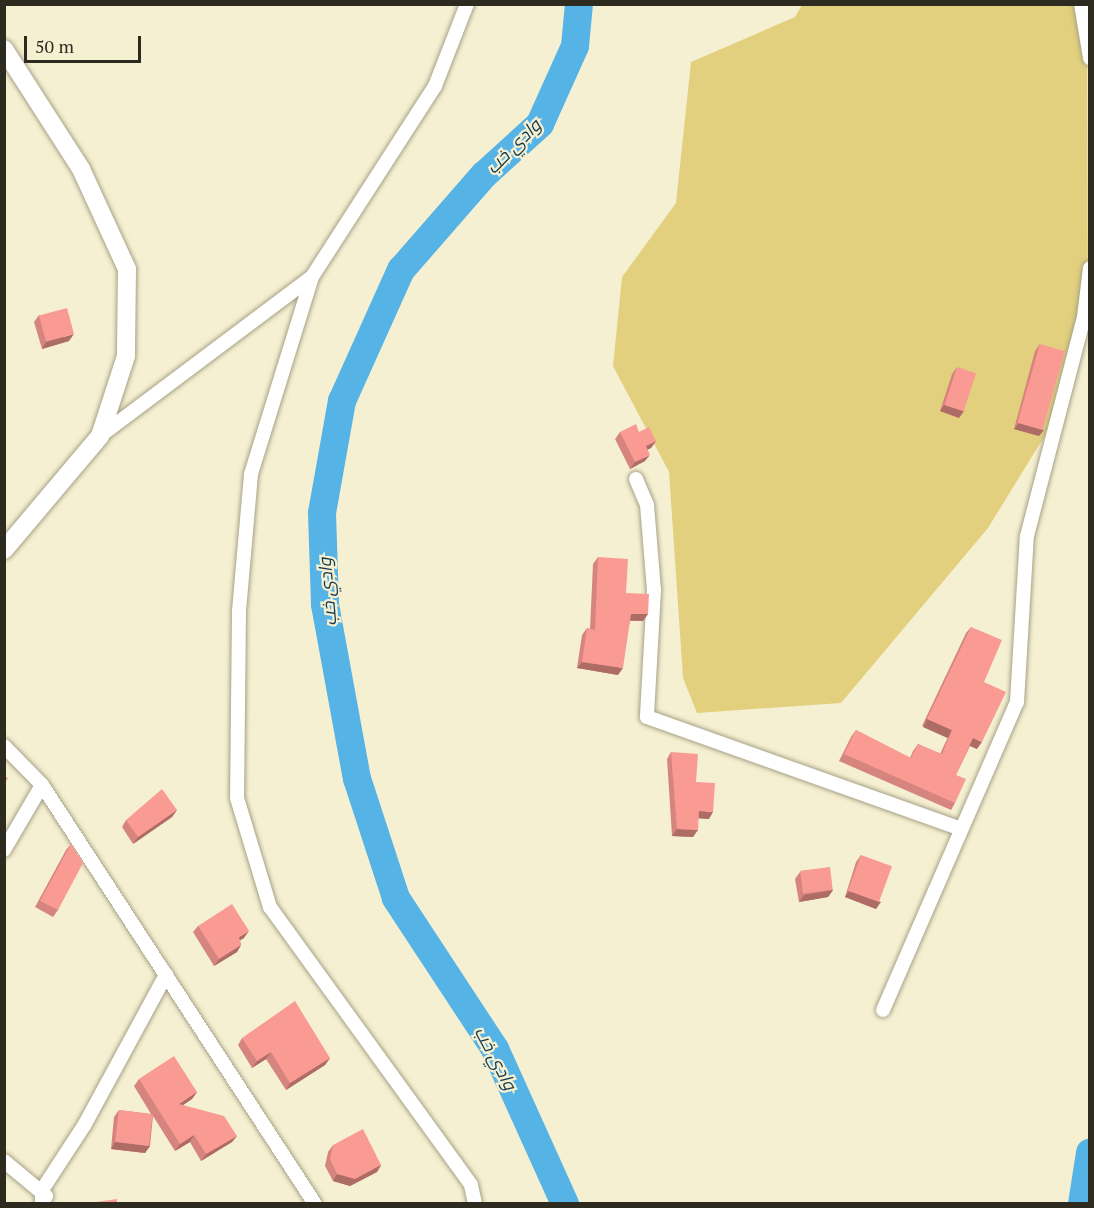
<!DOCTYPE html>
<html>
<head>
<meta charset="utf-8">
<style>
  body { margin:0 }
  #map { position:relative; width:1094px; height:1208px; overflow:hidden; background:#f6f0d2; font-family:"PT Serif",Cairo,serif }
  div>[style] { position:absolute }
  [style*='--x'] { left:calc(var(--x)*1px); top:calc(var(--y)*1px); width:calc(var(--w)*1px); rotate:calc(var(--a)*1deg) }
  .green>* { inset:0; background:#e2d07e }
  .river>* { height:28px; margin:-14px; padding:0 14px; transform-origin:14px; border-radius:14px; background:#56b3e5 }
  .roads { filter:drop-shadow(0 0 2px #a7a186) drop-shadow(0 0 2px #a7a186) }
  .minor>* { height:14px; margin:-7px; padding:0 7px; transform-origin:7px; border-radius:7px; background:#fff }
  .tertiary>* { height:18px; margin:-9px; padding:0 9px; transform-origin:9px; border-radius:9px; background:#fff }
  .wall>* { inset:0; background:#d6857e }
  .shaded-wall>* { inset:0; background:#ae6c67; transform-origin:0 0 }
  .building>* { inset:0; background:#f99b93; transform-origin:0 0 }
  span { translate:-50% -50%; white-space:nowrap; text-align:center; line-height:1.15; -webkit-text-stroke:4.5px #f6f0d2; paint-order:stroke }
  .water-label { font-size:18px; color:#113a4f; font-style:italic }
  .frame { position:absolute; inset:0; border:6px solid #2d2b20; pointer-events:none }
  .scale { position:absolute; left:24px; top:36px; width:117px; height:27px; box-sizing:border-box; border:3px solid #2d2b20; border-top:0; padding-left:8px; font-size:18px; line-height:21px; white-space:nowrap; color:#2d2b20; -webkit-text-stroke:4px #f6f0d2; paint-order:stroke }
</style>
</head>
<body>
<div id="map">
  <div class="green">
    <i style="clip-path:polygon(802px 5px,1087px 5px,1088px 323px,1044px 437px,988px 528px,841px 703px,697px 713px,683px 678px,669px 472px,613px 366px,622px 277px,676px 203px,691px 62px,795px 17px)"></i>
  </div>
  <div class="river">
    <i style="--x:565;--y:1204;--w:170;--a:-114.3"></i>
    <i style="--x:495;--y:1049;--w:181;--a:-123.3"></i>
    <i style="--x:396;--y:898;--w:125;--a:-108.1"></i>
    <i style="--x:357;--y:779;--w:178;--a:-100.4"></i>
    <i style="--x:325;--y:604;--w:91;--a:-91.9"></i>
    <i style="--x:322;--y:513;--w:114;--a:-79.9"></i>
    <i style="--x:342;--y:401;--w:144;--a:-65.8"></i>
    <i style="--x:401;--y:270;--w:126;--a:-48.9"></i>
    <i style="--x:484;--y:175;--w:76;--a:-42.3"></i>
    <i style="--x:540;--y:124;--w:85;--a:-65.8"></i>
    <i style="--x:575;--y:46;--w:42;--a:-84.6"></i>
    <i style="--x:1082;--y:1204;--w:52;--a:-81.1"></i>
  </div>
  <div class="roads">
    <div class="minor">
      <i style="--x:467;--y:4;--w:88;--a:111.3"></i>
      <i style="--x:435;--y:86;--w:227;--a:122.8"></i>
      <i style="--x:312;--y:277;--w:206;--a:107.2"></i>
      <i style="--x:251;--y:474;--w:138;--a:95"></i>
      <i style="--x:239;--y:611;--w:187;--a:90.6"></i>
      <i style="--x:237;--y:798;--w:114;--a:73.2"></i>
      <i style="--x:270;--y:907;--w:343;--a:54.1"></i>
      <i style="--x:471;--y:1185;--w:19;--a:78"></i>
      <i style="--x:1081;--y:4;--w:55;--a:80.5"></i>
      <i style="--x:100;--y:436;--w:265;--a:-36.9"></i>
      <i style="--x:636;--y:479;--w:28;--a:67"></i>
      <i style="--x:647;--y:505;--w:85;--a:85.3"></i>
      <i style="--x:654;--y:590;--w:127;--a:93.2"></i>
      <i style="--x:647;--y:717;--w:333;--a:19.6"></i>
      <i style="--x:4;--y:746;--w:54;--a:45.7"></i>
      <i style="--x:42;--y:785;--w:500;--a:56.91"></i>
      <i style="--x:4;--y:850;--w:75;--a:-59.7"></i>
      <i style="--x:883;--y:1010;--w:336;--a:-66.5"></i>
      <i style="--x:1017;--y:702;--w:166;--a:-86.6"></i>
      <i style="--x:1027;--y:536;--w:226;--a:-75.4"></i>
      <i style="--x:1084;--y:317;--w:49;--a:-83"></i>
      <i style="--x:4;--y:1161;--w:55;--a:39.8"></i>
      <i style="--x:42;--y:1204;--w:14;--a:-90"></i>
      <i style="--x:42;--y:1190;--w:79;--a:-56.9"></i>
      <i style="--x:85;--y:1124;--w:170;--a:-61.5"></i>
    </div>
    <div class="tertiary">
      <i style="--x:4;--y:49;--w:143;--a:57.3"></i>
      <i style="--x:81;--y:169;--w:110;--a:65.3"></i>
      <i style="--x:127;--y:269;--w:87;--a:90.7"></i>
      <i style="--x:126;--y:356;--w:84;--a:108"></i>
      <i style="--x:100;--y:436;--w:149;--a:130.1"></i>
    </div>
  </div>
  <div class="wall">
    <i style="clip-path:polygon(39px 315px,69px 341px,42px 349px,34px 322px)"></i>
    <i style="clip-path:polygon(1040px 344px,1039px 436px,1014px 429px,1035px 351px)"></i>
    <i style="clip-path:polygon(957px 367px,959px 418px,940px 411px,952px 374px)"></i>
    <i style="clip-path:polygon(620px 432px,639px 432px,656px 441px,651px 448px,648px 449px,645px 461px,630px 469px,615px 439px)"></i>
    <i style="clip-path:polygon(598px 557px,626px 593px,648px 614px,643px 621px,630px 621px,618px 675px,577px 668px,582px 635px,587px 628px,590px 629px,593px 564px)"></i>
    <i style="clip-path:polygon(971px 627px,984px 682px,977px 749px,970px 746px,956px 775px,955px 803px,951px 810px,839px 761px,851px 737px,856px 730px,910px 758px,913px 751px,918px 744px,940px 754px,948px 737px,922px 726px,966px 633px)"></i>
    <i style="clip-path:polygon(671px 752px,696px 782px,709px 819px,698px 818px,693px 837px,672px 836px,667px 759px)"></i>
    <i style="clip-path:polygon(177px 810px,172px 817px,133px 844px,122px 827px,126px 820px)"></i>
    <i style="clip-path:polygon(71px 844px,58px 910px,53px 917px,35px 907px,66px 850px)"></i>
    <i style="clip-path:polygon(861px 855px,876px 909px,845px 897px,856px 862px)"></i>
    <i style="clip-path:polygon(800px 872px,833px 890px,828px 897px,799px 902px,795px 879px)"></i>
    <i style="clip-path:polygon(198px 926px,244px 938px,240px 940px,241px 945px,237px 952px,214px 966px,193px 932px)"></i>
    <i style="clip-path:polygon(242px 1038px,330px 1058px,325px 1065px,286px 1090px,266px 1059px,252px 1068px,238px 1045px)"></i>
    <i style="clip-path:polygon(139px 1079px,197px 1092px,192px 1099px,183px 1105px,237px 1136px,232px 1142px,201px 1161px,190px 1142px,175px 1151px,153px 1116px,150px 1146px,145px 1153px,111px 1149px,114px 1117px,119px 1110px,151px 1114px,134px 1086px)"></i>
    <i style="clip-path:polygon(333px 1145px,381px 1165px,377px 1172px,350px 1186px,333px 1181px,325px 1166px,328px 1152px)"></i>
  </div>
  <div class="shaded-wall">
    <i style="clip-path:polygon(74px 334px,69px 341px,42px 349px,46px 342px)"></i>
    <i style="clip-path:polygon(944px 405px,964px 411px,959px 418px,940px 411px)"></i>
    <i style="clip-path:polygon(1019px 423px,1044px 430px,1039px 436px,1014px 429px)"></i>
    <i style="clip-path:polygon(656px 441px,651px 448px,641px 453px,646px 446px)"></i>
    <i style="clip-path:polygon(650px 455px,645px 461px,630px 469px,635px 462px)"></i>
    <i style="clip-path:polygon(631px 614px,648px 614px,643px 621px,627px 620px)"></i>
    <i style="clip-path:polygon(582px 662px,623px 668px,618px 675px,577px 668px)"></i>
    <i style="left:927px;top:719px;width:27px;height:9px;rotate:24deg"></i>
    <i style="clip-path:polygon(973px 738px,982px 742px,977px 749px,968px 745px)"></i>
    <i style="clip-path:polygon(177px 810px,172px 817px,133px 844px,138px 837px)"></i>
    <i style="clip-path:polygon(699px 811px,713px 812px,709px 819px,694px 818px)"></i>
    <i style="clip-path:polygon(677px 829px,698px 830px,693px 837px,672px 836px)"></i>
    <i style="clip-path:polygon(833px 890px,828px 897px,799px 902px,804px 895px)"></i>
    <i style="clip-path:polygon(849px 891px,881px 902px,876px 909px,845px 897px)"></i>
    <i style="clip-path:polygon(249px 931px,244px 938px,234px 944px,239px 937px)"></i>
    <i style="clip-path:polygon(241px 945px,237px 952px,214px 966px,219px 959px)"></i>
    <i style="clip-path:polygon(271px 1052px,266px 1059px,252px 1068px,257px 1061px)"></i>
    <i style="clip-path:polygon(330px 1058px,325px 1065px,286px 1090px,290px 1083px)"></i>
    <i style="clip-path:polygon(197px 1092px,192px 1099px,174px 1111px,179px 1104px)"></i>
    <i style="clip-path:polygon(194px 1135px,190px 1142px,175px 1151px,180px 1144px)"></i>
    <i style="clip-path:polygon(237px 1136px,232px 1142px,201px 1161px,206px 1154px)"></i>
    <i style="clip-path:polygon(115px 1142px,150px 1146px,145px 1153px,111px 1149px)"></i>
    <i style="clip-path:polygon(381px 1165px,377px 1172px,350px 1186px,333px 1181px,337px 1174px)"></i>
  </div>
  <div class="building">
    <i style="left:67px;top:308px;width:27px;height:29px;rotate:75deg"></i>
    <i style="left:1040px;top:344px;width:26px;height:82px;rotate:16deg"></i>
    <i style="left:957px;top:367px;width:20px;height:40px;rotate:18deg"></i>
    <i style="clip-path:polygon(636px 424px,639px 432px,649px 427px,656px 441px,646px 446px,650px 455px,635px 462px,620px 432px)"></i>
    <i style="clip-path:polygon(598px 557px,628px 559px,626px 593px,649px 594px,648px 614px,631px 614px,623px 668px,582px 662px,587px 628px,595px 630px)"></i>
    <i style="clip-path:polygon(971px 627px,1002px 640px,984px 682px,1006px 692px,982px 742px,973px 738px,956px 775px,966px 779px,955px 803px,844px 754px,856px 730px,911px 758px,918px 744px,942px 754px,952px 730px,927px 719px)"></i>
    <i style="clip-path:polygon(671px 752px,698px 754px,696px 782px,715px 783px,713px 812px,699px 811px,698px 830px,677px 829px)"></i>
    <i style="clip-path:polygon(4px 776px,8px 778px,4px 785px)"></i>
    <i style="clip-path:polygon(162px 789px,177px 810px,138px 837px,126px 820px)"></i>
    <i style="clip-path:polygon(71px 844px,83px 863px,58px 910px,40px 901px)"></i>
    <i style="left:861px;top:855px;width:33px;height:38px;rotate:20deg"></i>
    <i style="left:830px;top:867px;width:23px;height:30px;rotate:83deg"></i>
    <i style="clip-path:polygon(232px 904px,249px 931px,239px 937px,241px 945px,219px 959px,198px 926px)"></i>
    <i style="clip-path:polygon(295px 1001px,330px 1058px,290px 1083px,271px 1052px,257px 1061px,242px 1038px)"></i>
    <i style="clip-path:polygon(174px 1056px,197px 1092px,179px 1104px,224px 1116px,237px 1136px,206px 1154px,194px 1135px,180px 1144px,139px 1079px)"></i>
    <i style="left:119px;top:1110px;width:34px;height:32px;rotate:7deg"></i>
    <i style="clip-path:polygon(363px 1129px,381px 1165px,355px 1179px,337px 1174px,330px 1159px,333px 1145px)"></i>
    <i style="clip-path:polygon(117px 1199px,117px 1203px,96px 1203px,96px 1202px)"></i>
  </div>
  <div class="water-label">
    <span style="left:513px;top:146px;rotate:-45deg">وادي خب</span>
    <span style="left:327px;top:592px;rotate:-95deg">وادي خب</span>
    <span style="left:496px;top:1058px;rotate:62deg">وادي خب</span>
  </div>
  <div class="frame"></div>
  <div class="scale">50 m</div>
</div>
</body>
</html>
